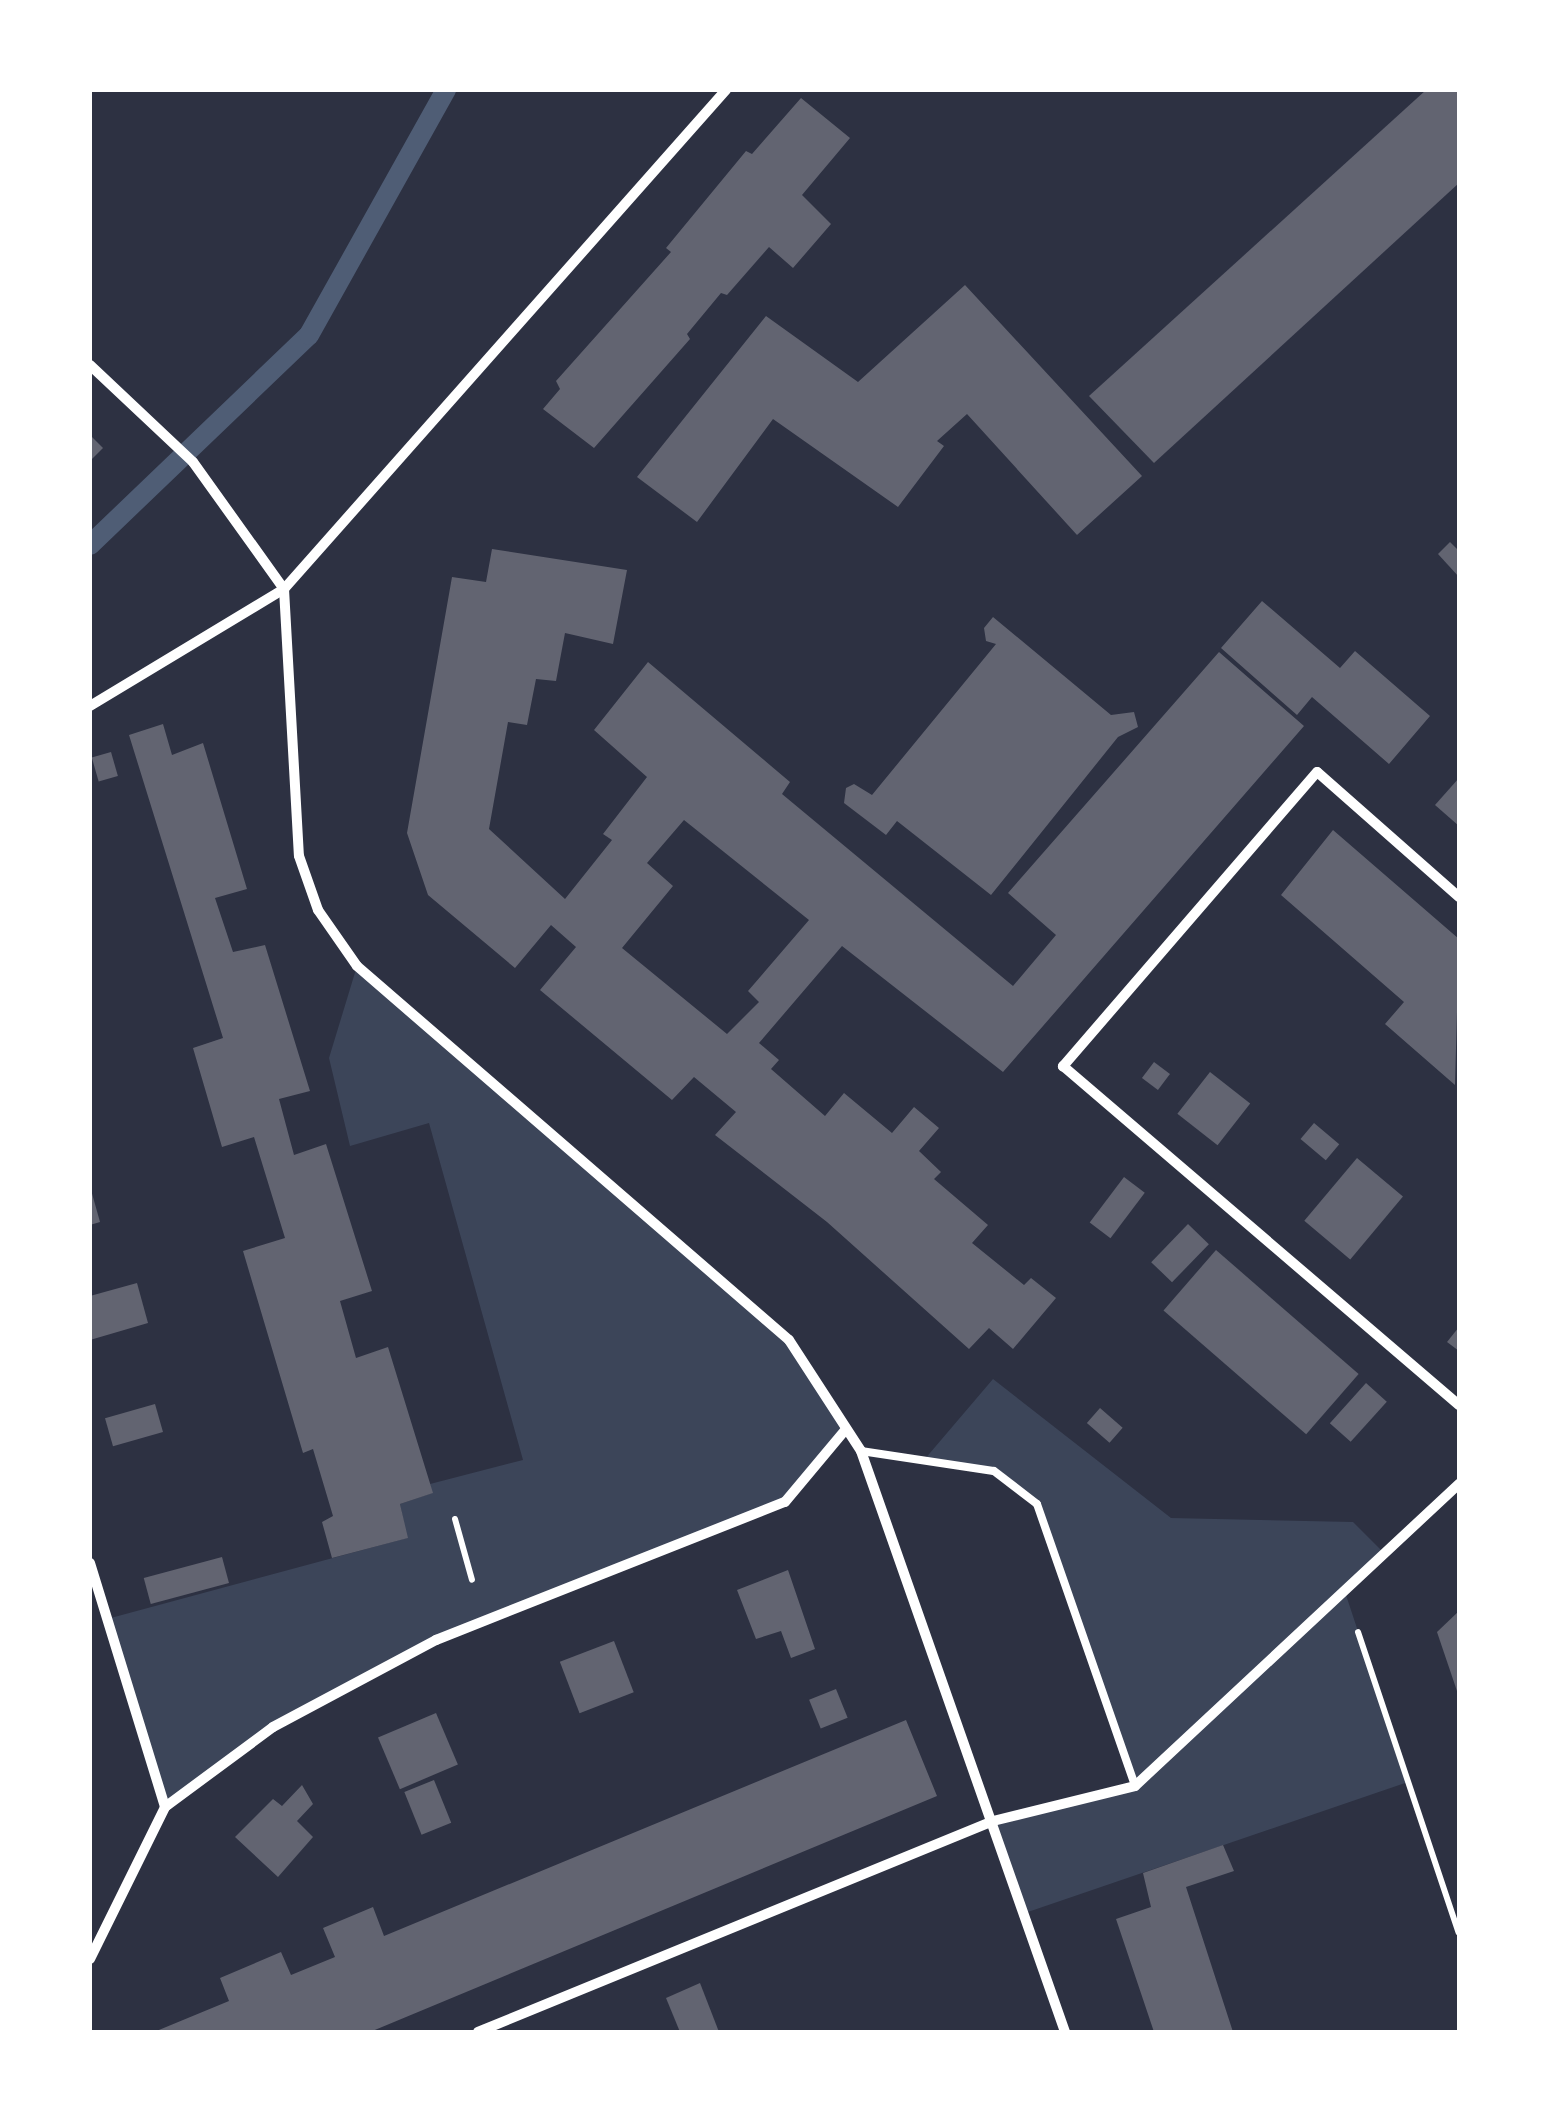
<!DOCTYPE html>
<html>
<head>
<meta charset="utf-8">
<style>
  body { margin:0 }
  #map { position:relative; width:1549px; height:2122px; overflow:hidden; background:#2d3142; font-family:"IBM Plex Sans",sans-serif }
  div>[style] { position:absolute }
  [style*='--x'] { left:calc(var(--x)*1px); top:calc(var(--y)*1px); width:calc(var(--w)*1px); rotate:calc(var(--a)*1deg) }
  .green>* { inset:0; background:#3c4559 }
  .stream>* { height:20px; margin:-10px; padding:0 10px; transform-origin:10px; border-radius:10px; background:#4f5d75 }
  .building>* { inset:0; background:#626471; transform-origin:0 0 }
  .path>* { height:6px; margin:-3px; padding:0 3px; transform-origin:3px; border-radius:3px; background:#fff }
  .service>* { height:8px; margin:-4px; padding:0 4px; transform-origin:4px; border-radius:4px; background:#fff }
  .minor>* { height:10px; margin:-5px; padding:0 5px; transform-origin:5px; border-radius:5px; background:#fff }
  span { translate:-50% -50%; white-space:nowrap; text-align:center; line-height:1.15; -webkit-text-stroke:9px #fff; paint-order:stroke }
  .frame { position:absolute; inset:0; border:92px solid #fff; pointer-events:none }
</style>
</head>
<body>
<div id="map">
  <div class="green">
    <i style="clip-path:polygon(357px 966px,789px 1340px,846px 1429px,785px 1502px,436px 1640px,273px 1727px,165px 1807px,107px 1619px,407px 1538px,400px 1504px,432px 1493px,430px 1484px,523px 1460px,429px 1123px,350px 1146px,329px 1058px)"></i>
    <i style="clip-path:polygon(993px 1379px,1171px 1518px,1353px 1522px,1383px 1552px,1344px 1589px,1408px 1782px,1025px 1913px,993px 1821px,1134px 1786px,1037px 1504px,994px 1471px,924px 1460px)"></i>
  </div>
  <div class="stream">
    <i style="--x:90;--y:545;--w:303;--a:-43.8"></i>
    <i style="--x:309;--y:335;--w:281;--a:-60.8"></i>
  </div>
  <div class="building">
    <i style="clip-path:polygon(1426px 90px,1459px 90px,1459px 183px,1154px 463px,1089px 396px)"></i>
    <i style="clip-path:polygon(801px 98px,850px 138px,802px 195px,831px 224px,793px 268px,769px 247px,727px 295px,721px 293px,687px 334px,690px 339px,594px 448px,543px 409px,560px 389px,556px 381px,671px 252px,666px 248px,746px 151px,752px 154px)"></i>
    <i style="clip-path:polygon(965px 285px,1142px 476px,1077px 535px,967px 414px,937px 441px,944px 446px,898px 507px,773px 419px,697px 522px,637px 477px,766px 316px,858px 382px)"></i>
    <i style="clip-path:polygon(90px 435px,103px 448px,90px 461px)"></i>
    <i style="clip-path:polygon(1450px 542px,1459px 551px,1459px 577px,1438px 554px)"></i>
    <i style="clip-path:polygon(evenodd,492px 549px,627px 570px,613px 644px,565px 633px,556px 681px,536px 679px,527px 725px,508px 722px,489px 829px,565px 899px,612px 840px,603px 834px,647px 777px,594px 730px,648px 662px,790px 782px,782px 794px,1013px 986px,1056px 935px,1008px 893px,1219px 652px,1304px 726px,1003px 1072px,842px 946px,759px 1043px,779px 1060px,771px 1069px,825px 1116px,844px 1093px,892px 1133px,914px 1107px,939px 1128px,919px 1151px,941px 1172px,934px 1179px,988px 1225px,972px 1243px,1024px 1285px,1031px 1278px,1056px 1298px,1013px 1349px,989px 1328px,969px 1349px,827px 1222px,715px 1135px,736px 1112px,694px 1077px,672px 1100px,540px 990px,576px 947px,551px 925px,515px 968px,428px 895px,407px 833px,452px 577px,486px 582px,492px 549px,684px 820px,809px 920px,748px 991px,759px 1002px,727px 1034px,622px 948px,673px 886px,647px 863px,684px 820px)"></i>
    <i style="clip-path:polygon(1262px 601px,1340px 668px,1355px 651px,1430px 716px,1389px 764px,1312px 697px,1297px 715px,1221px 648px)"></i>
    <i style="clip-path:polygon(993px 617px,1111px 715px,1134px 712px,1138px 727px,1118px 737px,991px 895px,897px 821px,886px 835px,844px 803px,846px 788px,854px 784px,872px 795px,996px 644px,986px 641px,984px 628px)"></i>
    <i style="clip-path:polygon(163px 724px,172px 755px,203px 743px,247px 889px,215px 898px,233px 952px,265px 945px,310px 1091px,279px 1099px,294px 1155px,326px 1144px,372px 1291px,340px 1301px,356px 1358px,388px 1347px,433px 1493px,400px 1504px,408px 1538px,332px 1558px,322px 1522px,333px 1516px,313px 1449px,303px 1453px,243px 1251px,285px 1238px,254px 1137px,222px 1147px,193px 1048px,223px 1038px,129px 735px)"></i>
    <i style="left:111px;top:752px;width:25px;height:20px;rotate:74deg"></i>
    <i style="clip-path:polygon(1459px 778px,1459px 826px,1435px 805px)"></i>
    <i style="clip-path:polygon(1333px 830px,1459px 939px,1455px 1085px,1385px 1024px,1404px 1002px,1281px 895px)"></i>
    <i style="left:1154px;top:1062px;width:20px;height:20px;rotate:37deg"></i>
    <i style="left:1210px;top:1072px;width:51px;height:53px;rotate:38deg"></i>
    <i style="left:1314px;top:1123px;width:33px;height:21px;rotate:40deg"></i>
    <i style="left:1357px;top:1158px;width:60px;height:82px;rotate:40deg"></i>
    <i style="left:1124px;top:1177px;width:26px;height:57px;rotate:37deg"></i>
    <i style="clip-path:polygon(91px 1190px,100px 1222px,90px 1225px,90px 1191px)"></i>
    <i style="left:1188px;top:1224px;width:29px;height:53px;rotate:44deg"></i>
    <i style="left:1216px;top:1250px;width:189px;height:80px;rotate:41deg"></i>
    <i style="clip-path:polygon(137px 1283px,148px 1323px,90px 1340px,90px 1296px)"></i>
    <i style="clip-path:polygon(1459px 1327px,1459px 1351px,1447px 1342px)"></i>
    <i style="left:1366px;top:1383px;width:28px;height:54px;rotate:42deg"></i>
    <i style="left:155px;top:1404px;width:29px;height:52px;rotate:74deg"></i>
    <i style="left:1100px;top:1408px;width:30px;height:20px;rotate:41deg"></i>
    <i style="left:222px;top:1557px;width:27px;height:81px;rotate:75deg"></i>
    <i style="clip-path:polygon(788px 1570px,815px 1649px,791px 1658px,781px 1631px,756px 1639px,737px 1590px)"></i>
    <i style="clip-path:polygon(1459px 1611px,1459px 1694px,1458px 1694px,1437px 1632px)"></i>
    <i style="left:614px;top:1641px;width:55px;height:58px;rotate:69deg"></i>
    <i style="left:836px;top:1689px;width:31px;height:29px;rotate:68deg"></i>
    <i style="left:436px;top:1713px;width:56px;height:63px;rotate:67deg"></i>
    <i style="clip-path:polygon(906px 1720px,937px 1796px,370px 2032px,154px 2032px,229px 2001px,220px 1978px,281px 1952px,291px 1975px,335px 1957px,323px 1928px,373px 1907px,384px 1936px)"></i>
    <i style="left:434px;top:1780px;width:46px;height:32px;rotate:68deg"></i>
    <i style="clip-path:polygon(302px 1785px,313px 1804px,297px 1821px,313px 1837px,278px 1877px,235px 1837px,273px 1799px,282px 1806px)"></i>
    <i style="clip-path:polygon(1223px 1845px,1234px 1871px,1186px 1887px,1233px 2032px,1154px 2032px,1116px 1919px,1151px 1907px,1143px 1873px)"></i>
    <i style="clip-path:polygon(700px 1983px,719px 2032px,680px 2032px,666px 1998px)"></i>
  </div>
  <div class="path">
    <i style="--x:455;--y:1519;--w:63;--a:74.4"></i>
    <i style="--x:1358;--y:1632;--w:317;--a:71.5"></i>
  </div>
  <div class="service">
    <i style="--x:861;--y:1451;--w:134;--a:8.6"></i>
    <i style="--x:994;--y:1471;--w:54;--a:37.5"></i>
    <i style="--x:1037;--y:1504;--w:299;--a:70.8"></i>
  </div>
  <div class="minor">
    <i style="--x:90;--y:365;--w:141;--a:43.3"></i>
    <i style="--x:193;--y:462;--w:156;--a:54.4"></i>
    <i style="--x:284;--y:589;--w:267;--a:86.8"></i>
    <i style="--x:299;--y:856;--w:57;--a:70.6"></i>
    <i style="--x:318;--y:910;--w:68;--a:55.1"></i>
    <i style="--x:357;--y:966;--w:571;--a:40.88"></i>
    <i style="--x:789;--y:1340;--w:132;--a:57"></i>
    <i style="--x:861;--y:1451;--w:616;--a:70.65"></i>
    <i style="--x:90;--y:706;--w:227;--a:-31.1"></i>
    <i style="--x:284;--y:589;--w:667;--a:-48.47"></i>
    <i style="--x:1459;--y:897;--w:189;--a:-138.6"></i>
    <i style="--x:1317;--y:772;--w:389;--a:130.8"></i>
    <i style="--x:1063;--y:1066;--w:521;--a:40.57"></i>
    <i style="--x:90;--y:1563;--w:255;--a:72.9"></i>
    <i style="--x:90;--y:1959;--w:169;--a:-63.7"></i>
    <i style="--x:165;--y:1807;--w:134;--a:-36.5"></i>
    <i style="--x:273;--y:1727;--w:185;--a:-28.1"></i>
    <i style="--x:436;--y:1640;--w:375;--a:-21.6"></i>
    <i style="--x:785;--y:1502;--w:95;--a:-50.1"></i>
    <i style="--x:478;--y:2032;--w:557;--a:-22.28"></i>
    <i style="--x:993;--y:1821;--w:146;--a:-13.8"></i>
    <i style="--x:1135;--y:1786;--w:443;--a:-43"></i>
  </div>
  <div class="frame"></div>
</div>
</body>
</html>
